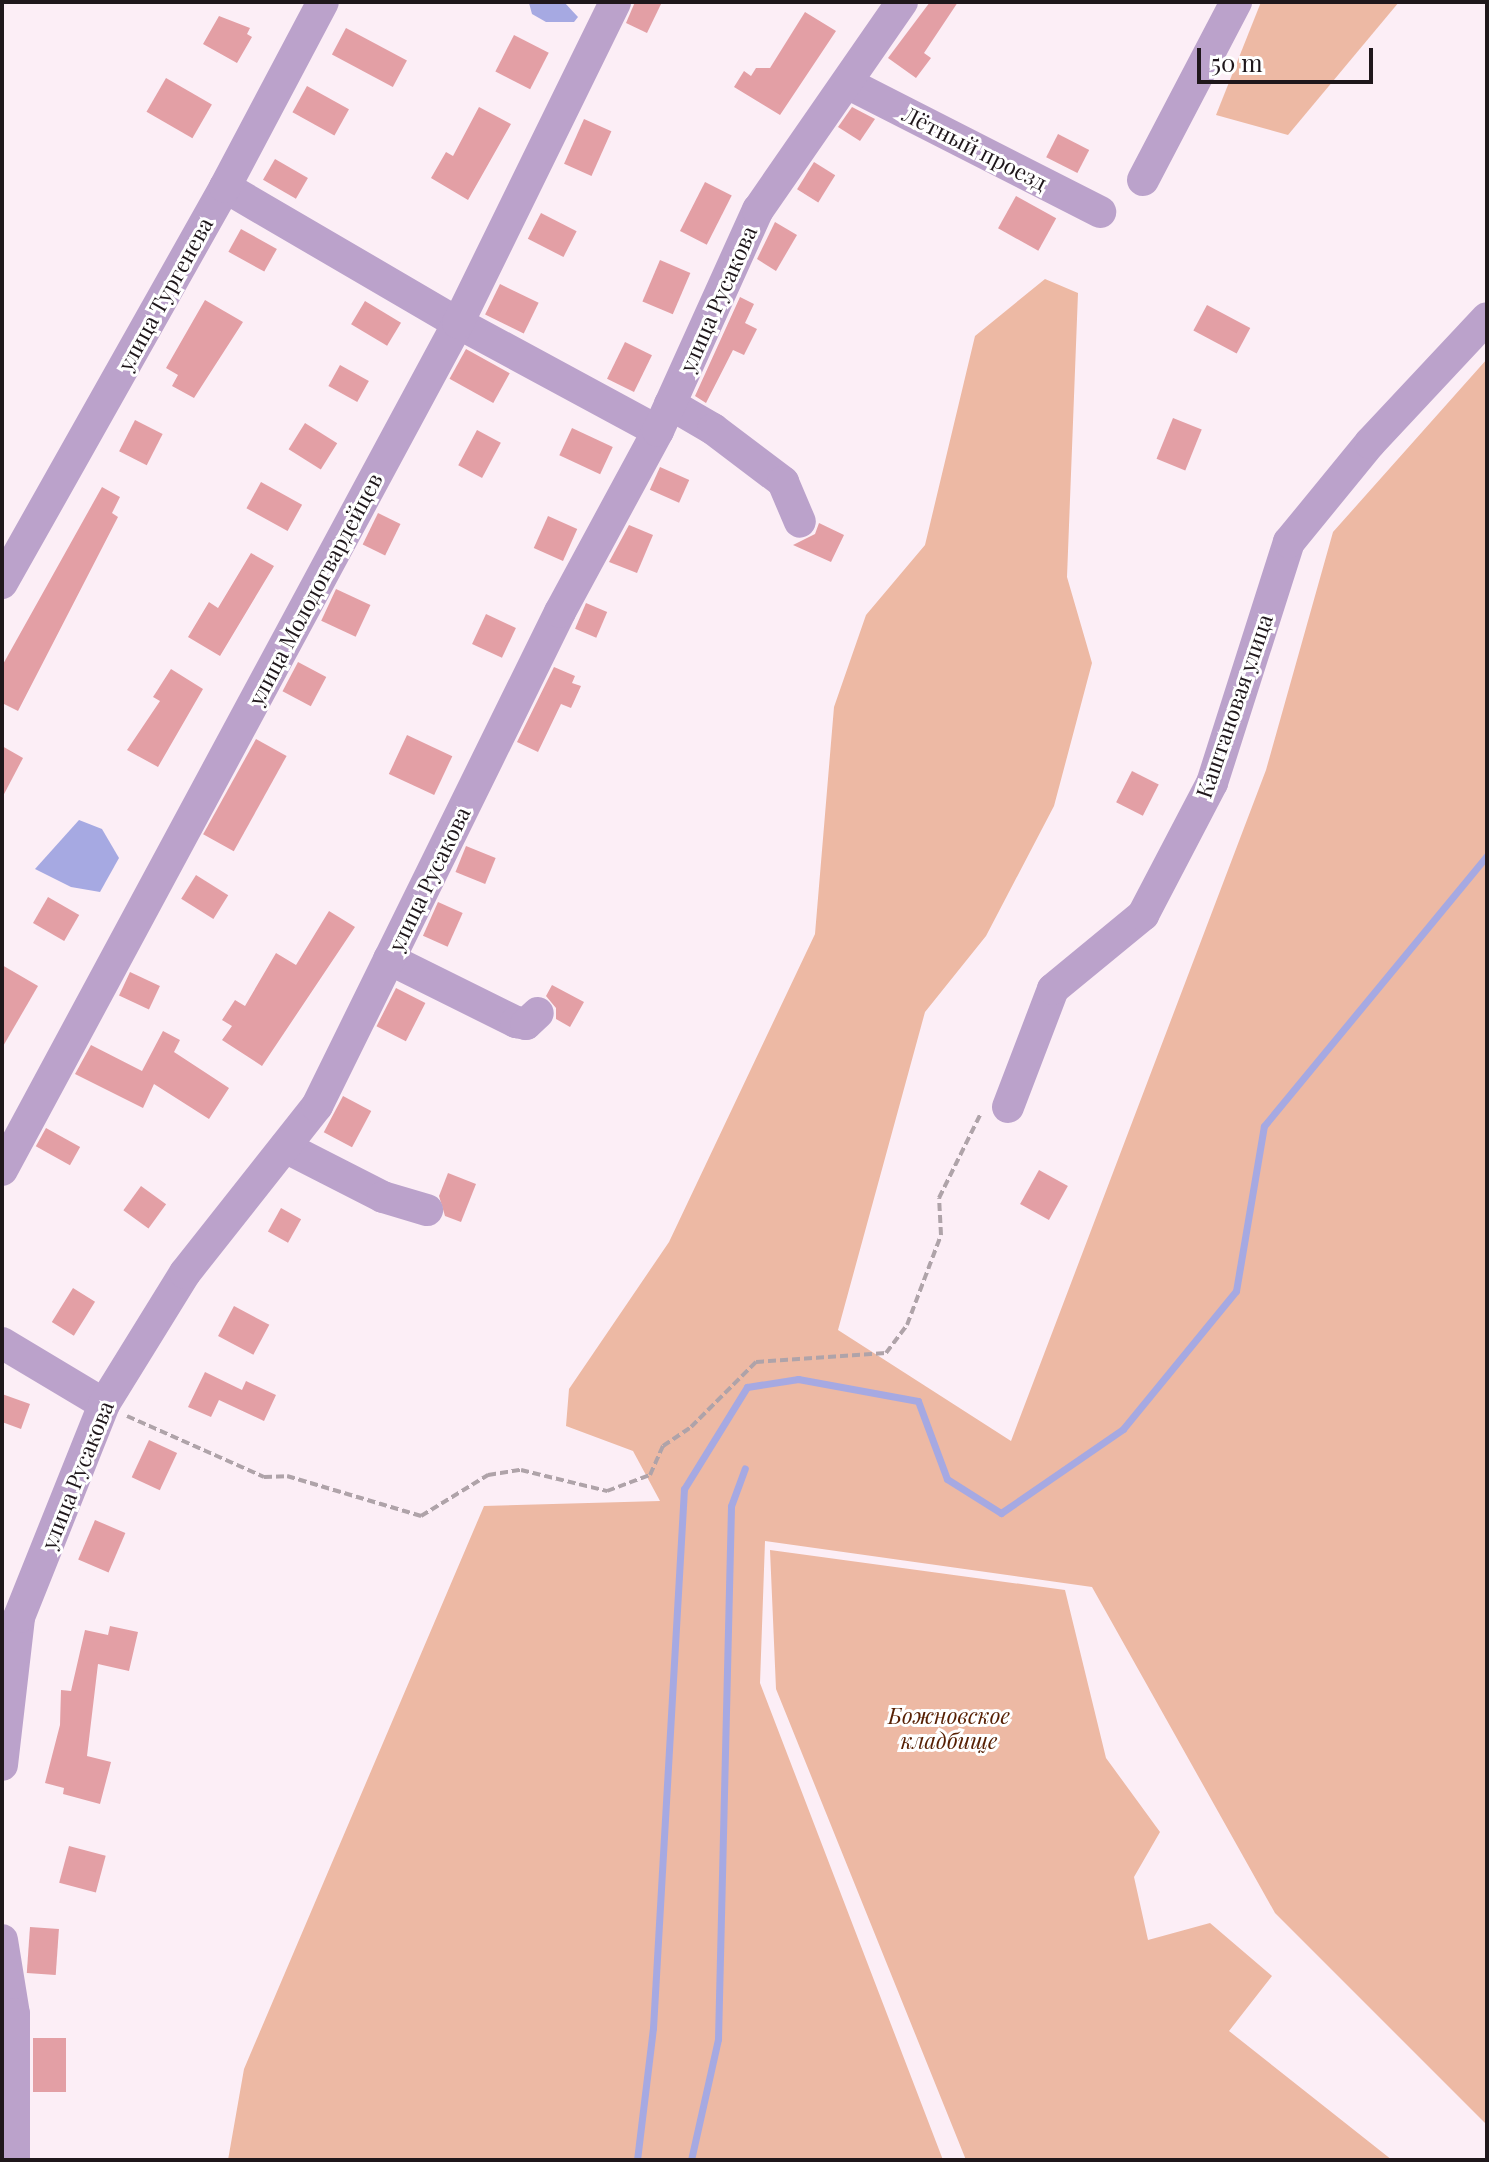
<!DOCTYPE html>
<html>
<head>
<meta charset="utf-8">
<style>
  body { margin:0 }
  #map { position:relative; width:1489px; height:2162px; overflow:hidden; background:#fceef6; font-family:"Playfair Display",serif }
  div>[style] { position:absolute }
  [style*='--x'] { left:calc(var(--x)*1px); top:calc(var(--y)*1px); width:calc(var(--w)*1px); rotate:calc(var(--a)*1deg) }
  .green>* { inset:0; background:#edb9a4 }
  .water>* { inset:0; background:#a6a9e2 }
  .stream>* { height:7px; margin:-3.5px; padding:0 3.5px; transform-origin:3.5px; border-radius:3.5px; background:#a6a9e2 }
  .building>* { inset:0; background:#e39fa5; transform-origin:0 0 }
  .path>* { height:4px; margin-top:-2px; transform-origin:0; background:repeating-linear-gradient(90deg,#afa3a9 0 8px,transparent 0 12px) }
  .minor>* { height:32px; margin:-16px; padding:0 16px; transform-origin:16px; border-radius:16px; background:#bba2cb }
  span { translate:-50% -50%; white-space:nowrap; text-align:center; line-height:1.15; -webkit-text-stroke:6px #fff; paint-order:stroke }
  .street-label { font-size:22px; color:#1f171b }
  .park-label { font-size:22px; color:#572004; font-style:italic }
  .frame { position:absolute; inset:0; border:4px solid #1f171b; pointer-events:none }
  .scale { position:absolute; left:1197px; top:48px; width:176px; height:36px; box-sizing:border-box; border:4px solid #1f171b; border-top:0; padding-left:10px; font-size:24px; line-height:28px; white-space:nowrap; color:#1f171b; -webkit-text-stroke:6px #fff; paint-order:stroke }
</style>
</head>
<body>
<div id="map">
  <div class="green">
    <i style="clip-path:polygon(1261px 2px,1399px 2px,1288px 135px,1216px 115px)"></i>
    <i style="clip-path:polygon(1045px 279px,1078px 293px,1067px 577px,1092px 663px,1054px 806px,986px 936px,925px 1012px,838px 1330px,1011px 1441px,1266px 770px,1333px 532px,1487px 359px,1487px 2125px,1275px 1913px,1092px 1587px,765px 1541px,760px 1683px,943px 2160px,228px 2160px,244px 2069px,484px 1506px,660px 1501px,633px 1451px,566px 1426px,569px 1389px,669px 1242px,815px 934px,834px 707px,866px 615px,925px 545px,975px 336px)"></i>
    <i style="clip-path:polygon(770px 1550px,1065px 1590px,1106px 1758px,1160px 1832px,1134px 1877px,1148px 1940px,1210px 1923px,1272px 1976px,1229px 2031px,1392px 2160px,966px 2160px,776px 1689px)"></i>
  </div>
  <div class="water">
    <i style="clip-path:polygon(564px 2px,578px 17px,574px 22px,546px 22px,532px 14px,529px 3px)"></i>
    <i style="clip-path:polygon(79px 820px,102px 829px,119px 858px,100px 892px,71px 887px,35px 869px)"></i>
  </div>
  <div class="stream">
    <i style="--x:637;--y:2160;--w:133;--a:-83.1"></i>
    <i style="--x:653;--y:2028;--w:540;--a:-86.71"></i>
    <i style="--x:684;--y:1489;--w:120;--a:-58.3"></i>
    <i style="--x:747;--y:1387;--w:52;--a:-8.9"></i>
    <i style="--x:798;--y:1379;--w:122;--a:10.4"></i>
    <i style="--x:918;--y:1401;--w:83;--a:69.6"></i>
    <i style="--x:947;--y:1479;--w:64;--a:32.2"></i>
    <i style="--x:1001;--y:1513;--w:148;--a:-34.5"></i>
    <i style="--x:1123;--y:1429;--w:178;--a:-50.7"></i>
    <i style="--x:1236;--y:1291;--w:167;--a:-80.4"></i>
    <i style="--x:1264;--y:1126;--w:351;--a:-50.5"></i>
    <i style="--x:691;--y:2160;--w:124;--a:-77.4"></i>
    <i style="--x:718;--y:2039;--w:533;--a:-88.6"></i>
    <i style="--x:731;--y:1506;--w:40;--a:-69.8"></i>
  </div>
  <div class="building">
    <i style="clip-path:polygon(635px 2px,662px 2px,647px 33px,626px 23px)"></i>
    <i style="clip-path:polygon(930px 2px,958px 2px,924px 53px,931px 58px,916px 78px,888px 58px)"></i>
    <i style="clip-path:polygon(805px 12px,836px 31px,780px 115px,734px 87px,744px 71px,751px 76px,756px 68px,770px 68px)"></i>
    <i style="clip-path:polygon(219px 16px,250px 28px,247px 34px,252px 37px,237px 63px,203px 44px)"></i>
    <i style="left:346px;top:28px;width:69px;height:30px;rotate:28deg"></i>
    <i style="left:514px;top:35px;width:39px;height:41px;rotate:27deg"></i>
    <i style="left:166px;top:78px;width:53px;height:39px;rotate:30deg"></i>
    <i style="left:307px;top:86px;width:48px;height:30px;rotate:29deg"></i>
    <i style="clip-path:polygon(479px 107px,511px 124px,468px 200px,431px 178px,446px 152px,453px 156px)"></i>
    <i style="clip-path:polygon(852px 107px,875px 119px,860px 141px,838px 127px)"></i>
    <i style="left:584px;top:119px;width:30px;height:49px;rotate:24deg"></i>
    <i style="left:1058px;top:134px;width:35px;height:26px;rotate:27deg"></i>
    <i style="left:275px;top:159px;width:38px;height:24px;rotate:30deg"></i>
    <i style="left:814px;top:162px;width:25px;height:32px;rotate:32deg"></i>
    <i style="left:705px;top:182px;width:30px;height:55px;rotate:27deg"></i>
    <i style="left:1016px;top:196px;width:46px;height:37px;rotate:29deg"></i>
    <i style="left:541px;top:213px;width:40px;height:29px;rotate:27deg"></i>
    <i style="clip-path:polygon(775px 222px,797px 235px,776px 271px,757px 259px)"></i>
    <i style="left:241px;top:229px;width:41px;height:26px;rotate:29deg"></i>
    <i style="left:660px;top:260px;width:33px;height:45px;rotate:23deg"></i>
    <i style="left:500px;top:284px;width:43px;height:34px;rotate:26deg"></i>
    <i style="clip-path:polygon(740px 297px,754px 304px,745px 323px,757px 329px,744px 355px,733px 350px,706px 403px,695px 396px)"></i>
    <i style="clip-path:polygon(205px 300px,243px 322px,194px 398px,172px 386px,178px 375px,166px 368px)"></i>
    <i style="left:365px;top:301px;width:42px;height:27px;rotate:31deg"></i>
    <i style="left:1207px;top:305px;width:49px;height:29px;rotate:28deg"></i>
    <i style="left:625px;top:342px;width:30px;height:41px;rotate:26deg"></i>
    <i style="left:466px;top:349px;width:50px;height:34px;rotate:29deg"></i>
    <i style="left:340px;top:365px;width:33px;height:24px;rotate:29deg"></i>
    <i style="left:1173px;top:418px;width:31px;height:44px;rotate:22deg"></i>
    <i style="left:135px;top:420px;width:31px;height:35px;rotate:27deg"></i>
    <i style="left:305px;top:423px;width:38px;height:31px;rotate:32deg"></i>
    <i style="left:572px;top:428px;width:45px;height:30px;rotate:25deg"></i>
    <i style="left:477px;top:430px;width:27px;height:40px;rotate:28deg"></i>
    <i style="left:660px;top:467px;width:32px;height:25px;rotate:24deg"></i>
    <i style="left:261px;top:482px;width:47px;height:30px;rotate:29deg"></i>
    <i style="clip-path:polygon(102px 487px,120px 497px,112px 513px,118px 517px,18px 711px,2px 703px,2px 666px)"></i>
    <i style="left:378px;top:513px;width:25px;height:35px;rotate:26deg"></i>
    <i style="left:548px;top:516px;width:32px;height:35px;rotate:24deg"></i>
    <i style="clip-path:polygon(819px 523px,844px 535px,831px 562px,793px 545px,815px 534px)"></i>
    <i style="clip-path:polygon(629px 525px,653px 535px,637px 573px,609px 562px)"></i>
    <i style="clip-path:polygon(251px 553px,274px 566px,220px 656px,188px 637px,209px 602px,218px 608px)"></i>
    <i style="left:336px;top:589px;width:38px;height:35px;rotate:25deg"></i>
    <i style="left:586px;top:603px;width:23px;height:28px;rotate:23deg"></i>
    <i style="left:486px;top:614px;width:33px;height:33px;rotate:25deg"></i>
    <i style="left:298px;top:662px;width:32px;height:33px;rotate:28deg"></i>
    <i style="clip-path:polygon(554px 667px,575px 676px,572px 683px,581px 686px,571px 708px,561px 704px,538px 752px,517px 742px)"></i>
    <i style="clip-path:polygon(171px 669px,203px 689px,158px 767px,127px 750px,160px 701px,153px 697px)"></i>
    <i style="left:407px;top:735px;width:50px;height:43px;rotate:25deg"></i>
    <i style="left:256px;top:739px;width:35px;height:109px;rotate:29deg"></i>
    <i style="clip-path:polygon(2px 746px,23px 758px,2px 798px)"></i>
    <i style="left:1132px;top:771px;width:30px;height:35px;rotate:27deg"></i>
    <i style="left:466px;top:846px;width:32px;height:28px;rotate:22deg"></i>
    <i style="left:196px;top:875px;width:38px;height:28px;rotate:32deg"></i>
    <i style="left:48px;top:897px;width:36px;height:30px;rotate:30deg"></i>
    <i style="left:438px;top:902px;width:27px;height:37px;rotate:24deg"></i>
    <i style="clip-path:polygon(329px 911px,355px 927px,262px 1066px,222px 1040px,232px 1026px,222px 1020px,235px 1000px,245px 1006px,276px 953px,296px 965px)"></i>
    <i style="clip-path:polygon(2px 965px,38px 986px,2px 1048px)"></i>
    <i style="left:130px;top:972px;width:33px;height:26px;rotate:25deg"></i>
    <i style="clip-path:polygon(552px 985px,584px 1002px,570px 1027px,556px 1019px,556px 1008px,546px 996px)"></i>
    <i style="left:396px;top:988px;width:33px;height:43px;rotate:27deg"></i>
    <i style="clip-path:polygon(163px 1031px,180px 1040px,174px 1052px,229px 1088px,209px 1119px,154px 1084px,143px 1108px,75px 1074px,91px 1045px,142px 1071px)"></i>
    <i style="left:343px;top:1096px;width:32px;height:41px;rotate:28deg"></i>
    <i style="left:46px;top:1128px;width:39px;height:21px;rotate:29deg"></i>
    <i style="left:1039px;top:1170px;width:33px;height:39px;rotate:29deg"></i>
    <i style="clip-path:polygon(448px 1173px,476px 1184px,461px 1222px,445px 1216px,439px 1196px)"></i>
    <i style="left:141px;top:1186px;width:31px;height:30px;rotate:36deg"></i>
    <i style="left:281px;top:1208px;width:23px;height:27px;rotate:29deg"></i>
    <i style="left:73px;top:1288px;width:26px;height:40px;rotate:32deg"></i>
    <i style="left:234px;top:1306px;width:40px;height:34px;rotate:28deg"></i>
    <i style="clip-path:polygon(205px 1372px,242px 1390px,246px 1381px,276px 1395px,264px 1421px,219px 1400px,211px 1417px,188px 1407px)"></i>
    <i style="clip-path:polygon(2px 1394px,30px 1404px,21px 1429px,2px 1422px)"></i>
    <i style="left:149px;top:1440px;width:31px;height:41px;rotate:25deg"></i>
    <i style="left:95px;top:1520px;width:33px;height:43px;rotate:23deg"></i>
    <i style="clip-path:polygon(110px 1626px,138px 1632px,129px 1671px,98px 1664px,87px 1756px,111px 1762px,100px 1804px,63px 1794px,64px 1788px,45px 1783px,60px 1725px,61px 1690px,71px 1691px,85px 1630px,108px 1635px)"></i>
    <i style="left:69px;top:1846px;width:38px;height:38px;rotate:15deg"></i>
    <i style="left:30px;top:1927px;width:29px;height:46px;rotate:4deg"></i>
    <i style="left:33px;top:2038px;width:33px;height:54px"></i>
  </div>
  <div class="path">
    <i style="--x:127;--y:1416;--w:150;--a:24"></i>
    <i style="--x:264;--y:1477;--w:23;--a:-2"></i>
    <i style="--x:287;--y:1476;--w:140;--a:16.6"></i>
    <i style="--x:421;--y:1516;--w:79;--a:-31.5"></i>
    <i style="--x:488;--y:1475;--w:33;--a:-9"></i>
    <i style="--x:521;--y:1470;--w:89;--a:13.7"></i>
    <i style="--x:607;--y:1491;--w:46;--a:-20.4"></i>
    <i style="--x:650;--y:1475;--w:32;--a:-66"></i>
    <i style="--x:663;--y:1446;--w:34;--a:-34"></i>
    <i style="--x:691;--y:1427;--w:92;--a:-45"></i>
    <i style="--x:756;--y:1362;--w:130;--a:-4"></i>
    <i style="--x:886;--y:1353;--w:35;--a:-53"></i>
    <i style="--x:907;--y:1325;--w:96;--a:-69.3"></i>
    <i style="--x:941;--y:1235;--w:37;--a:-93"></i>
    <i style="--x:939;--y:1198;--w:95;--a:-63.7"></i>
  </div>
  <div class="minor">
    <i style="--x:849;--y:84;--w:282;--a:27"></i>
    <i style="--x:1143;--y:180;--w:201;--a:-62.4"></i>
    <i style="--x:225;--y:187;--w:270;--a:30.3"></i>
    <i style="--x:458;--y:323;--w:227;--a:28.4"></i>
    <i style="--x:670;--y:404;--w:50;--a:30.2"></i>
    <i style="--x:713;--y:429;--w:88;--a:37.1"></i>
    <i style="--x:783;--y:482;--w:43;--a:67"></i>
    <i style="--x:2;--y:583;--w:454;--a:-60.6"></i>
    <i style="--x:225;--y:187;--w:209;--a:-62.1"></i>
    <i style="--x:389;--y:959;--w:142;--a:26.4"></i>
    <i style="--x:516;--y:1022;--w:10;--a:11"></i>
    <i style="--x:526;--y:1024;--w:16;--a:-43"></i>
    <i style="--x:1008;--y:1107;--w:126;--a:-69.1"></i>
    <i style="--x:1053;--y:989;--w:117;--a:-39.4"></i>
    <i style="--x:1143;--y:915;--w:149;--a:-62.4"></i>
    <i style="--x:1212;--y:783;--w:253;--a:-72.3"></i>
    <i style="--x:1289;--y:542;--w:128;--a:-50.7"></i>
    <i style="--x:1370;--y:443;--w:171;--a:-46.9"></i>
    <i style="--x:285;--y:1147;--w:110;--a:27"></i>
    <i style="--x:383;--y:1197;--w:46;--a:16.5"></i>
    <i style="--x:2;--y:1170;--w:962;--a:-61.7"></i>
    <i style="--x:458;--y:323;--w:357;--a:-63.9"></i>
    <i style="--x:2;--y:1343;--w:119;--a:30.9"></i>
    <i style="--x:2;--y:1765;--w:149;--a:-83.4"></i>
    <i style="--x:19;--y:1617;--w:229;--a:-68.2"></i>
    <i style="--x:104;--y:1404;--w:154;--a:-58.3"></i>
    <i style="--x:185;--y:1273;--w:213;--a:-51.7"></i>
    <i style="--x:317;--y:1106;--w:551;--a:-63.81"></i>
    <i style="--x:560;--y:612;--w:206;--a:-61.6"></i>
    <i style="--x:658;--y:431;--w:243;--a:-65.7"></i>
    <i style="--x:758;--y:210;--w:253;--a:-55.3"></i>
    <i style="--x:2;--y:1940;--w:75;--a:80.8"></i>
    <i style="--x:14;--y:2014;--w:146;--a:90"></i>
  </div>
  <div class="street-label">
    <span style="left:975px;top:148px;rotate:27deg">Лётный проезд</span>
    <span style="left:165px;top:294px;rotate:-61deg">улица Тургенева</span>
    <span style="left:718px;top:299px;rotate:-66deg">улица Русакова</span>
    <span style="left:315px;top:589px;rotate:-62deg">улица Молодогвардейцев</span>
    <span style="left:1234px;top:706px;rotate:-71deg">Каштановая улица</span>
    <span style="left:429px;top:879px;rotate:-64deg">улица Русакова</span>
    <span style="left:77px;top:1475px;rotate:-68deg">улица Русакова</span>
  </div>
  <div class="park-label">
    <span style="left:949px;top:1728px">Божновское<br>кладбище</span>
  </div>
  <div class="frame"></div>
  <div class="scale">50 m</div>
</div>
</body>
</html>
